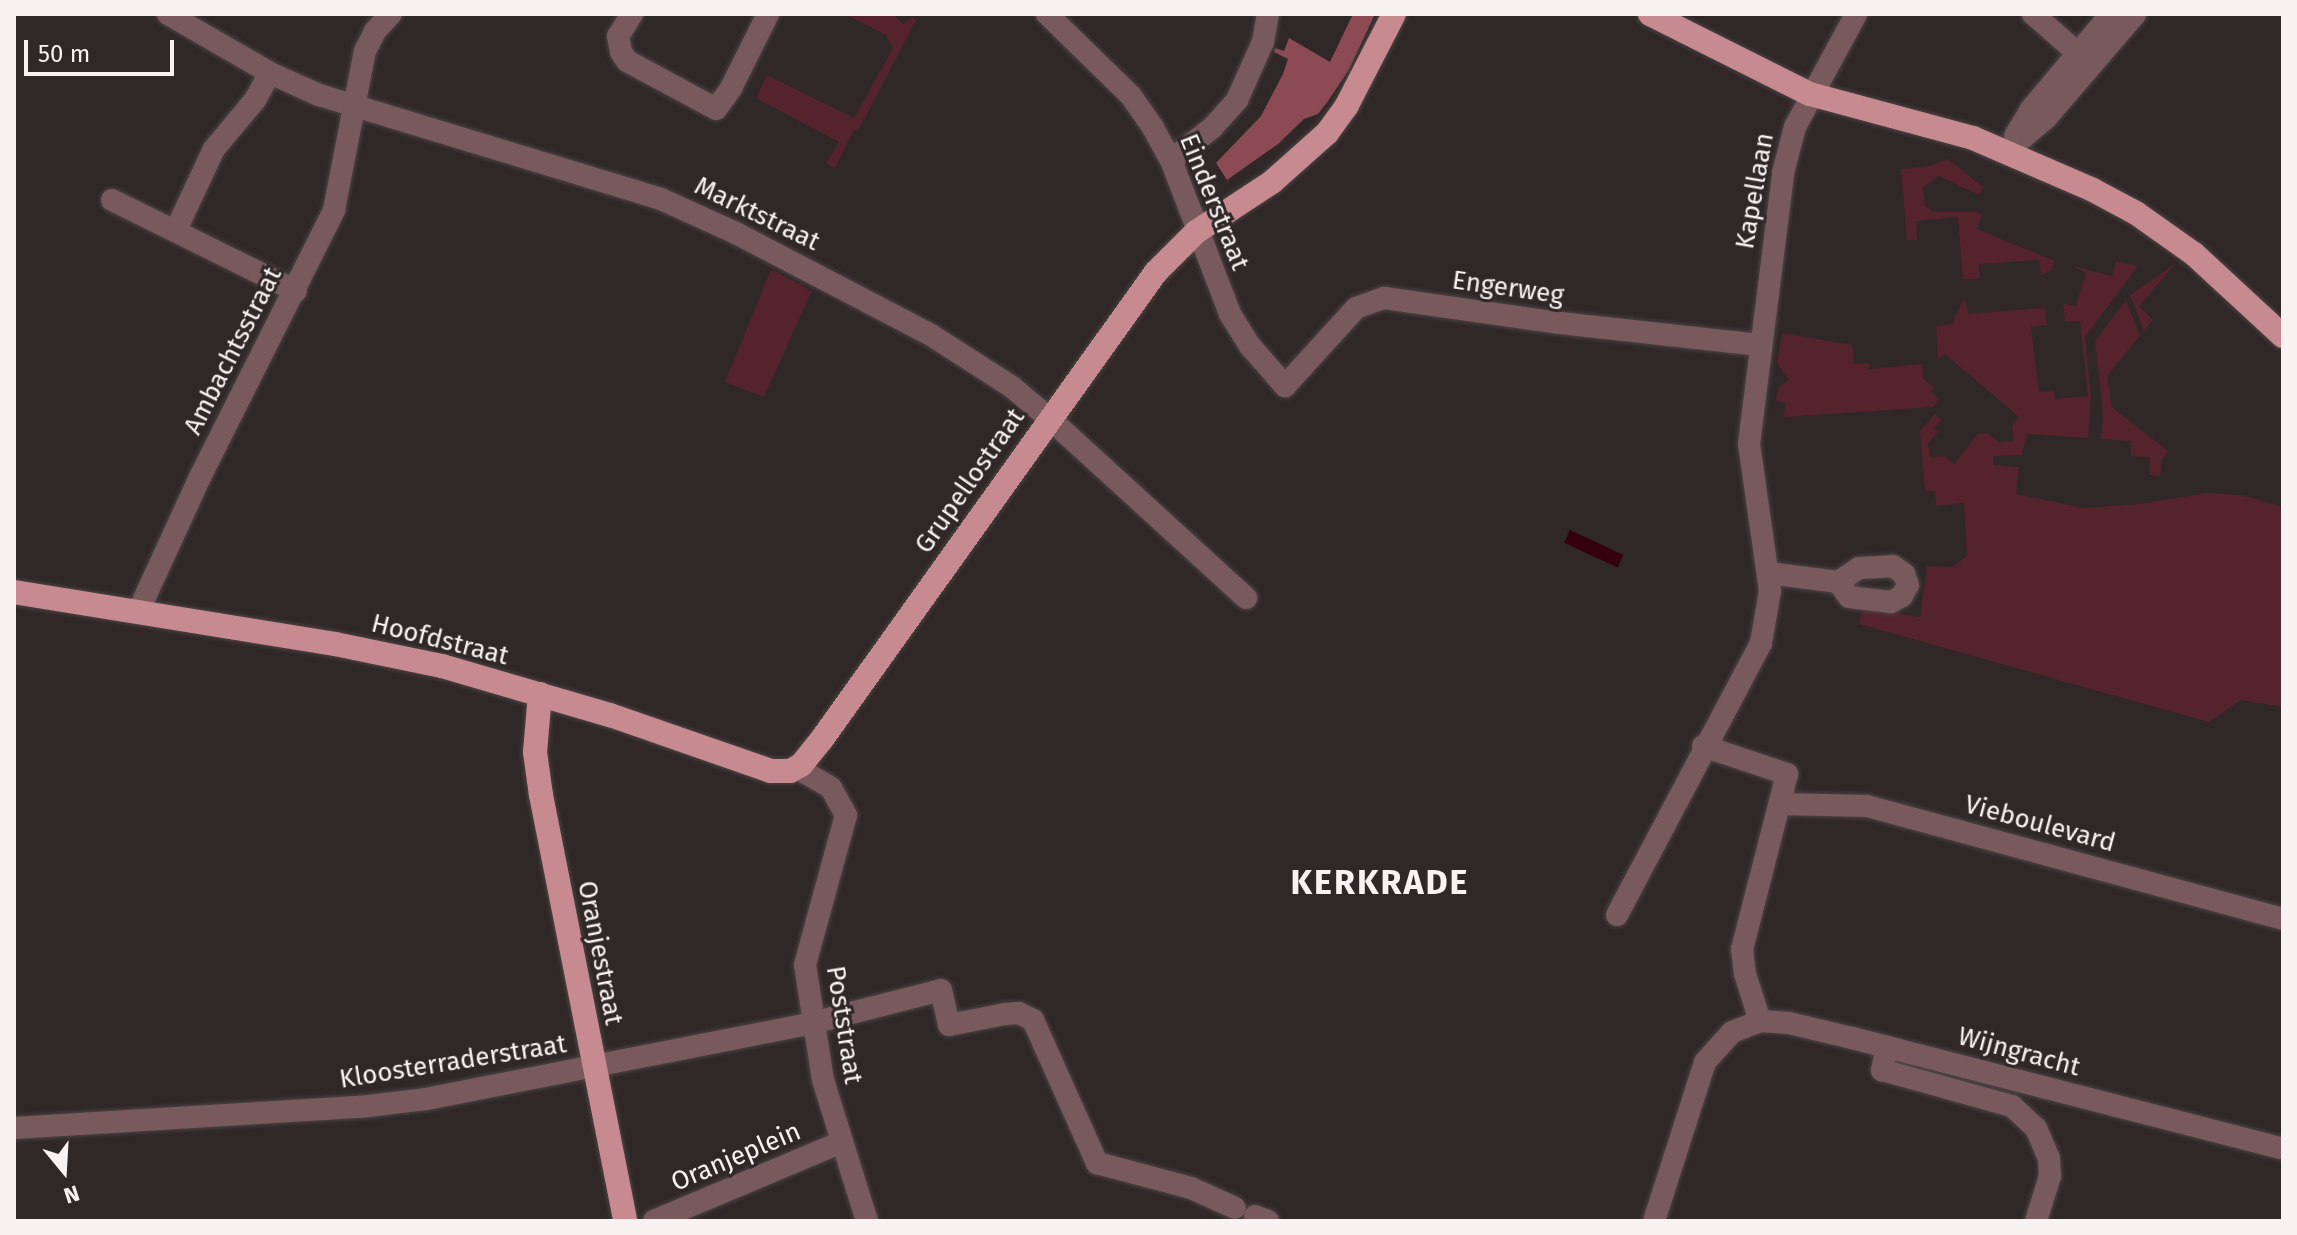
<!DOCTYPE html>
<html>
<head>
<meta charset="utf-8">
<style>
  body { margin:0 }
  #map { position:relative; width:2297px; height:1235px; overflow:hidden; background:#302727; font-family:"Fira Sans",sans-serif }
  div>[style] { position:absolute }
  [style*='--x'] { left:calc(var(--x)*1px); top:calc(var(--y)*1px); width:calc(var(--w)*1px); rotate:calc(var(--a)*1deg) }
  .green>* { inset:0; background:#54232b }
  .forest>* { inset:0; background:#8c4b54 }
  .water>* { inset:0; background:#35000c; transform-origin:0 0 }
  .roads { filter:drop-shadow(0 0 2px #4c4343) drop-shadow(0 0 2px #4c4343) }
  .minor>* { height:22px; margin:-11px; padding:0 11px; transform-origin:11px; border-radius:11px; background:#785a5d }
  .major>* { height:24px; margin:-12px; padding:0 12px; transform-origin:12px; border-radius:12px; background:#c68a90 }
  span { translate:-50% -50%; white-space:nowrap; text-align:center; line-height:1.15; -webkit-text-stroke:6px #302727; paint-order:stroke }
  .street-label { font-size:26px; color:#f9f2f2 }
  .district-label { font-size:34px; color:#f9f2f2; font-weight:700; letter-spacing:2px }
  .frame { position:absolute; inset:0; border:16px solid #f9f2f2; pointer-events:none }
  .north { position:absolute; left:24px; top:1131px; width:80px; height:80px; -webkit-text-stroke:6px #302727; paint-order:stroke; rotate:162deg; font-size:22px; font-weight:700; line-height:32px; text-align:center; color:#f9f2f2 }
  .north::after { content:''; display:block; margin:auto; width:28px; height:36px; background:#f9f2f2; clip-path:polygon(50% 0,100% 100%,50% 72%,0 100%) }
  .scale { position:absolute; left:24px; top:40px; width:150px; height:36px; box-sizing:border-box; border:4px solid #f9f2f2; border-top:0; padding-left:10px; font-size:24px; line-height:28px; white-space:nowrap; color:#f9f2f2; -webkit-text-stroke:6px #302727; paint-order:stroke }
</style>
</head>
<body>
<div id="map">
  <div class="green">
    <i style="clip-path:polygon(845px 14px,893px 14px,903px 24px,912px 17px,916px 20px,858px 131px,854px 130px,835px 168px,826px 163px,839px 142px,756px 98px,767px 75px,854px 118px,893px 48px,886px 35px)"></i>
    <i style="clip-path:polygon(1948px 159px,1983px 187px,1979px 195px,1939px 176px,1923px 187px,1925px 206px,1934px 212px,1977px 212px,1982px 215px,1977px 229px,2055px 261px,2051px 271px,2041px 275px,2039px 260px,1979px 264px,1980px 278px,1963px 280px,1958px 217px,1916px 221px,1917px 240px,1907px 240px,1901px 169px,1930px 166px)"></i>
    <i style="clip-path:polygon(2116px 261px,2138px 266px,2085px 337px,2091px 396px,2088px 438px,2027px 434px,2022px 455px,1994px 456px,1993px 465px,2019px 467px,2016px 494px,2083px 508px,2140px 504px,2206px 493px,2241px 495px,2283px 507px,2283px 707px,2241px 700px,2209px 722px,1859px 624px,1862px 608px,1920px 617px,1927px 566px,1952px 567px,1967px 556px,1964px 503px,1936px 506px,1935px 491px,1925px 491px,1920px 431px,1935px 414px,1941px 420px,1934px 428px,1938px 432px,1928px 443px,1930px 457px,1944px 456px,1954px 464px,1978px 434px,1987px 433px,1999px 442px,2013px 441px,2012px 426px,2019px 417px,1945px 354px,1938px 360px,1936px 326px,1954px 324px,1954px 317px,1965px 298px,1968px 314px,2045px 308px,2047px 325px,2031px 327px,2039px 392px,2054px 391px,2055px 399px,2088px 396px,2080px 321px,2065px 322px,2063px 303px,2076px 306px,2086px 273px,2073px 266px,2112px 276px)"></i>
    <i style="clip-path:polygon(2176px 263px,2139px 306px,2153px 320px,2144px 331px,2130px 295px)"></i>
    <i style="clip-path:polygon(771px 269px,812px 291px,764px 397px,725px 382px)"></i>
    <i style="clip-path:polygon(2126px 300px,2140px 336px,2107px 376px,2112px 407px,2168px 451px,2162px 459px,2160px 476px,2149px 475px,2150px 457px,2131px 456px,2131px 441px,2101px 439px,2103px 414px,2095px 341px)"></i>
    <i style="clip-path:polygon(1782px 333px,1852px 345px,1854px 364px,1869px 363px,1869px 369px,1922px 364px,1923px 378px,1934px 388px,1931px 392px,1939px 399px,1933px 407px,1784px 417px,1785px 403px,1776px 401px,1778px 388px,1789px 380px,1777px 364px)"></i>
  </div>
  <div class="forest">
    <i style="clip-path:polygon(1353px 14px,1375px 14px,1349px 70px,1328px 101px,1318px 114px,1304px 119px,1278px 144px,1227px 180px,1216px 163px,1261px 116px,1283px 74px,1288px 59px,1274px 52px,1275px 48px,1284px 51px,1289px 38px,1330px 62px)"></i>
  </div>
  <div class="water">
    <i style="left:1570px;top:530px;width:59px;height:14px;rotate:25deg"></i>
  </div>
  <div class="roads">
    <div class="minor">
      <i style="--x:168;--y:14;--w:118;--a:30"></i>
      <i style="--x:270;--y:73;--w:54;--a:24.2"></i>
      <i style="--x:319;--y:95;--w:357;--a:16.9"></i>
      <i style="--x:661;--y:199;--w:82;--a:24.4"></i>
      <i style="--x:736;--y:233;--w:220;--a:27.6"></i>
      <i style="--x:931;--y:335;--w:96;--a:32.7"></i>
      <i style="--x:1012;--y:387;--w:48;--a:40"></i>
      <i style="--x:1049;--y:418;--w:267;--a:42.4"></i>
      <i style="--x:632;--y:14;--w:26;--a:122"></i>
      <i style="--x:618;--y:36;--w:16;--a:79"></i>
      <i style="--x:621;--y:52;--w:11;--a:56"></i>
      <i style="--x:627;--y:61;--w:101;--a:28.3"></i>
      <i style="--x:716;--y:109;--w:26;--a:-54"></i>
      <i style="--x:731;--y:88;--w:83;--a:-63.4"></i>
      <i style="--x:1047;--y:14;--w:117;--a:44.3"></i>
      <i style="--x:1131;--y:96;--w:39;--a:55"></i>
      <i style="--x:1153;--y:128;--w:37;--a:61"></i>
      <i style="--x:1171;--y:160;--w:165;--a:69"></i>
      <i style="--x:1230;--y:314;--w:39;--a:58"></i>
      <i style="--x:1251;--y:347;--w:52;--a:48.9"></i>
      <i style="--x:1285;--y:386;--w:105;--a:-47.7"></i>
      <i style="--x:1356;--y:308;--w:30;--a:-20"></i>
      <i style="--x:1384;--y:298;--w:178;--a:8.1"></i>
      <i style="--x:1560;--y:323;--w:201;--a:6.3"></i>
      <i style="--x:2033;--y:14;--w:74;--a:41.2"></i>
      <i style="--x:2015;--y:136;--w:31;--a:-59"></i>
      <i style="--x:2031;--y:109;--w:124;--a:-49.9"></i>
      <i style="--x:2007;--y:151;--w:51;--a:-40.2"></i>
      <i style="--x:2046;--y:118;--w:137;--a:-49.4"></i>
      <i style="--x:1171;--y:160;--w:52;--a:-38"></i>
      <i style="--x:1212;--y:128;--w:38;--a:-48"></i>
      <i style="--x:1237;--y:100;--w:64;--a:-65.9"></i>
      <i style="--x:1263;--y:42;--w:28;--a:-80"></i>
      <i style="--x:112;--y:200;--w:205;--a:26.3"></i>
      <i style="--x:176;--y:230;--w:89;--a:-64.9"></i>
      <i style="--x:214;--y:149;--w:64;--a:-50.1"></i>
      <i style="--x:255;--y:100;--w:31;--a:-61"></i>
      <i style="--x:1893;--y:566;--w:14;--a:36"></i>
      <i style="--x:1904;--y:574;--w:12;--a:70"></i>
      <i style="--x:1908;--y:585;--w:13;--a:119"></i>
      <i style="--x:1902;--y:596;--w:13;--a:151"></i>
      <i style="--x:1891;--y:602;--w:42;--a:-173.2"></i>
      <i style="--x:1849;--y:597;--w:19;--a:-126"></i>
      <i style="--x:1838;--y:582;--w:25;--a:-34"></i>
      <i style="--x:1859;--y:568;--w:34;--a:-3"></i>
      <i style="--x:1768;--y:573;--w:71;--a:7.3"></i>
      <i style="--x:138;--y:612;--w:149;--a:-65.3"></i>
      <i style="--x:200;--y:477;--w:299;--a:-63.3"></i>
      <i style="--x:334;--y:210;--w:162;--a:-79"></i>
      <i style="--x:365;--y:51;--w:22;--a:-63"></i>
      <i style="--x:375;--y:31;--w:23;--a:-47"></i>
      <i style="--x:1703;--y:746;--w:89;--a:18.4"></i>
      <i style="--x:1787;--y:774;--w:181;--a:104.4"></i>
      <i style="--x:1742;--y:949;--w:25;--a:83"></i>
      <i style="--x:1745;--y:974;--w:49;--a:72.3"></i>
      <i style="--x:797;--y:768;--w:39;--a:30"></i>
      <i style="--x:831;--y:788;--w:31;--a:61"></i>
      <i style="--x:846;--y:815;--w:156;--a:105.3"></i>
      <i style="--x:805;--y:965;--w:116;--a:81.1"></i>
      <i style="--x:823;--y:1080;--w:148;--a:72.7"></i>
      <i style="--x:1780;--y:804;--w:87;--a:1.3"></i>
      <i style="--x:1867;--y:806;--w:431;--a:15.2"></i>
      <i style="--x:1617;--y:915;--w:308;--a:-62.1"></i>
      <i style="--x:1761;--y:643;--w:53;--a:-80.2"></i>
      <i style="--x:1770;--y:591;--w:148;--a:-98.1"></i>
      <i style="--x:1749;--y:444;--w:273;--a:-82.8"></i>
      <i style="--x:1783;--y:173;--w:48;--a:-75.4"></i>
      <i style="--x:1795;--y:127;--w:128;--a:-61.6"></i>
      <i style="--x:1887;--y:1047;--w:24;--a:102"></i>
      <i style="--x:1882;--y:1070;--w:135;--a:15.5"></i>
      <i style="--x:2012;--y:1106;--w:33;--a:43"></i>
      <i style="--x:2036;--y:1128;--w:33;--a:67"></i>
      <i style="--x:2049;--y:1158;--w:18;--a:87"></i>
      <i style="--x:2050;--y:1176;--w:47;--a:107.3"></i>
      <i style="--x:14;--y:1128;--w:347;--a:-3.5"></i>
      <i style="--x:360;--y:1107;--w:66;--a:-6.9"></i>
      <i style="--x:426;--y:1099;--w:393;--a:-11.1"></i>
      <i style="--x:812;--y:1023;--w:133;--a:-14.3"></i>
      <i style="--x:941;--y:990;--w:36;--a:77"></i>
      <i style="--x:949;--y:1025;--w:57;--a:-11.1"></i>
      <i style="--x:1005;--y:1014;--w:14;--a:-4"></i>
      <i style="--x:1019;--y:1013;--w:16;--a:27"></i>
      <i style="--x:1033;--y:1020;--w:157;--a:65.9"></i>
      <i style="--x:1097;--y:1163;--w:97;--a:14.9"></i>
      <i style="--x:1191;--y:1188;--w:48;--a:24.4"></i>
      <i style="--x:1255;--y:1216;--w:14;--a:21"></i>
      <i style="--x:654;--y:1221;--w:202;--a:-22.8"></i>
      <i style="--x:1654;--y:1221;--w:167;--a:-72.2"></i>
      <i style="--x:1705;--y:1062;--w:40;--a:-48"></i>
      <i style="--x:1732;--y:1032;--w:30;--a:-21"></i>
      <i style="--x:1760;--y:1021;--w:29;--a:4"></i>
      <i style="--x:1789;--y:1023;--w:65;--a:13.4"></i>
      <i style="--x:1852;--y:1038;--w:445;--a:14.4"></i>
    </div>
    <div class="major">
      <i style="--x:1650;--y:14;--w:179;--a:26.6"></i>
      <i style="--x:1810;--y:94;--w:169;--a:15.1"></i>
      <i style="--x:1973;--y:138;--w:131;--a:23.4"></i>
      <i style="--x:2093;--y:190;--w:49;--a:28.1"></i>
      <i style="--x:2136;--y:213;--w:71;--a:35.3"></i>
      <i style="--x:2194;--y:254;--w:121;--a:42.7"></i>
      <i style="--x:14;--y:592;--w:325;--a:9.2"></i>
      <i style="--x:335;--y:644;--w:109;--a:11.6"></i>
      <i style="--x:442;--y:666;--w:175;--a:16.3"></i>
      <i style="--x:610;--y:715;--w:170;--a:19.2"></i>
      <i style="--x:771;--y:771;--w:19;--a:0"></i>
      <i style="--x:790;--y:771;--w:13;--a:-29"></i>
      <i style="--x:801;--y:765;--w:33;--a:-51"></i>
      <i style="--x:822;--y:739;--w:574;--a:-54.43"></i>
      <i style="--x:1156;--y:272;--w:57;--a:-45"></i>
      <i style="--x:1196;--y:232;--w:91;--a:-33.3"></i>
      <i style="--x:1272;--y:182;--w:74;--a:-41.7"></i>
      <i style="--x:1327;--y:133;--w:34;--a:-54"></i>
      <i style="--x:1347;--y:105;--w:102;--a:-62.7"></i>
      <i style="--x:540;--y:694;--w:58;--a:94.9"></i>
      <i style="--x:535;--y:752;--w:43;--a:82.1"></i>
      <i style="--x:541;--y:795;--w:434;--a:78.8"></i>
    </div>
  </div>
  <div class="street-label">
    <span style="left:1755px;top:191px;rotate:-80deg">Kapellaan</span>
    <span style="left:1214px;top:202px;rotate:68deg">Einderstraat</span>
    <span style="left:757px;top:214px;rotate:26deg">Marktstraat</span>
    <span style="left:1508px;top:288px;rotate:8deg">Engerweg</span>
    <span style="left:233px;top:351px;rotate:-63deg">Ambachtsstraat</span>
    <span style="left:970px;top:481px;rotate:-55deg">Grupellostraat</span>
    <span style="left:440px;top:640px;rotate:14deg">Hoofdstraat</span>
    <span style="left:2040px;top:824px;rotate:15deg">Vieboulevard</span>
    <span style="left:600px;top:953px;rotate:79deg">Oranjestraat</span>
    <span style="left:844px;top:1025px;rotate:81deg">Poststraat</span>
    <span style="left:2019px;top:1052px;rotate:15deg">Wijngracht</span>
    <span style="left:453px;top:1062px;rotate:-9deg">Kloosterraderstraat</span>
    <span style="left:736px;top:1157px;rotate:-23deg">Oranjeplein</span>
  </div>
  <div class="district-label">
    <span style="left:1380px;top:883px">KERKRADE</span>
  </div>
  <div class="frame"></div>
  <div class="north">N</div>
  <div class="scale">50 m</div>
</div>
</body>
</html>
